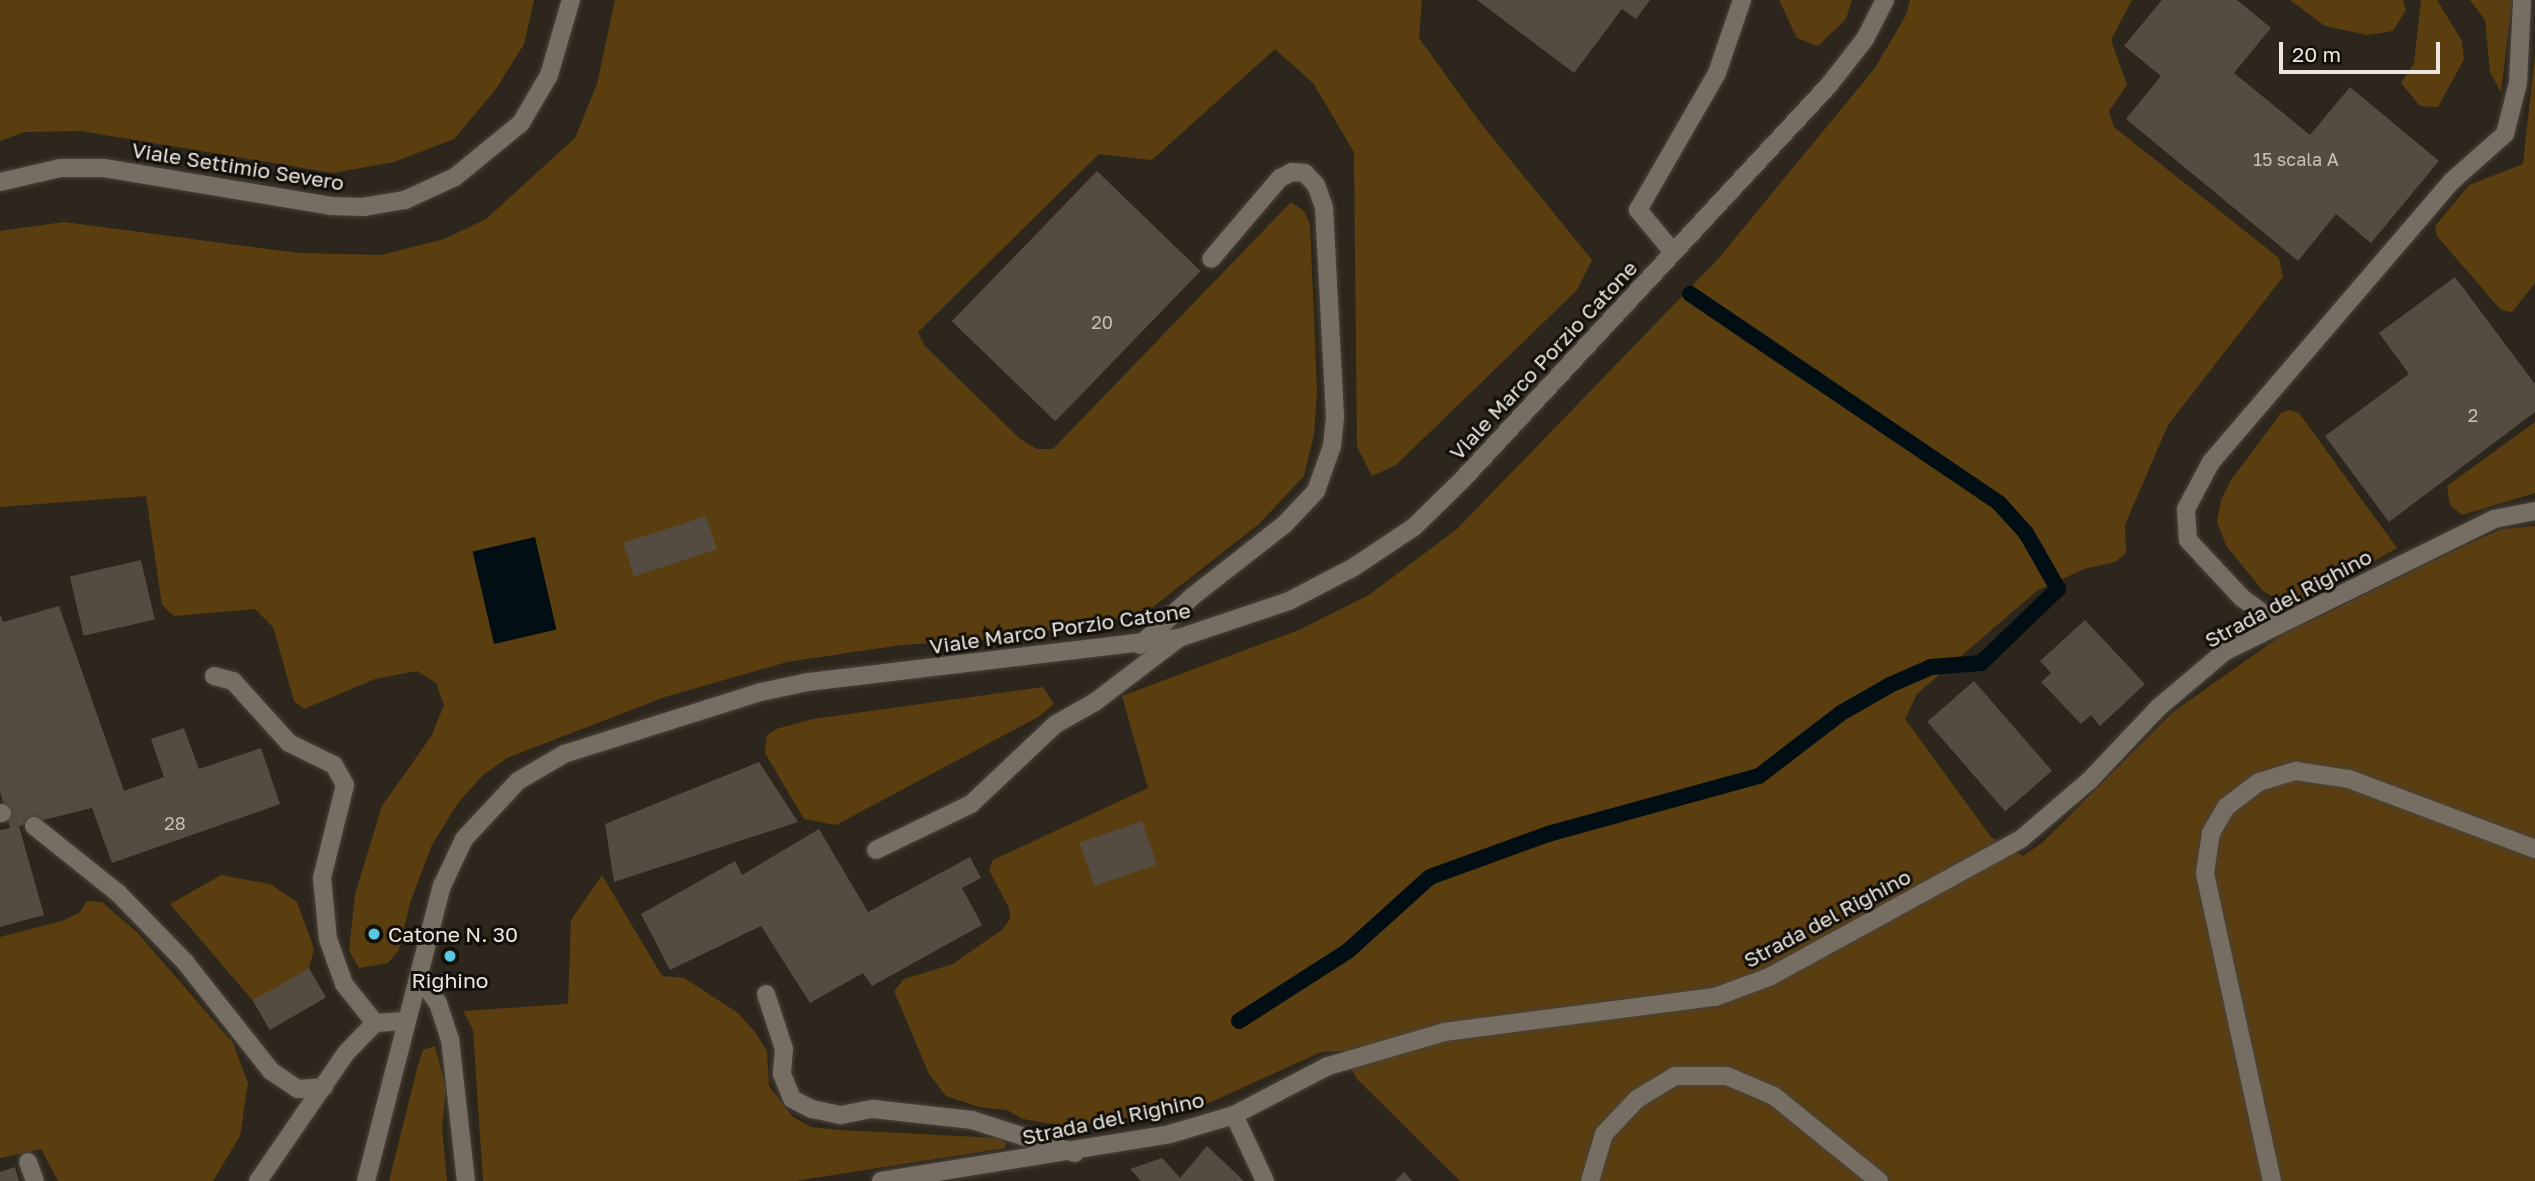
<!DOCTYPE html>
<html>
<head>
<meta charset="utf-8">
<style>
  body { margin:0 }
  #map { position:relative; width:2535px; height:1181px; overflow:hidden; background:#2d261c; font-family:"Golos Text",sans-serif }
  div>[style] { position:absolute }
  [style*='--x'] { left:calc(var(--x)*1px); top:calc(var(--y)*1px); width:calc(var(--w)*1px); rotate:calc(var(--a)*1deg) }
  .green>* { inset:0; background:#5b3e10 }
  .water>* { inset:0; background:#010e13; transform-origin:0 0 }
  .stream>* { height:16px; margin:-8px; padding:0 8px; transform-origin:8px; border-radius:8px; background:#010e13 }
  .building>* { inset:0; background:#544c41; transform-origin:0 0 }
  .roads { filter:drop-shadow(0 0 2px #48433a) drop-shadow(0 0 2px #48433a) }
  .lane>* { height:18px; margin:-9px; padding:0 9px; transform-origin:9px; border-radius:9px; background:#766e62 }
  .street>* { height:18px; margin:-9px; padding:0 9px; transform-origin:9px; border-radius:9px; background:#766e62 }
  .dots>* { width:19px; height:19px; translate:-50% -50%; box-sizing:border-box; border:4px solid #13100b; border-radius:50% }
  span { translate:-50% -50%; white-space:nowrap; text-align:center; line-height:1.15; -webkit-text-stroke:6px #13100b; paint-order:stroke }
  .number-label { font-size:18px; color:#c5c0b8 }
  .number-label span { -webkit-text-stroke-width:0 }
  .street-label { font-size:21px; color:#ebe6e0 }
  .poi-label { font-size:21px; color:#ebe6e0 }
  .left { translate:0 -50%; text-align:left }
  .scale { position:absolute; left:2279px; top:42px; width:161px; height:32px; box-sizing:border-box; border:4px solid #ebe6e0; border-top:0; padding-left:9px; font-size:21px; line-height:24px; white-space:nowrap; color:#ebe6e0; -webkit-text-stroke:5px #13100b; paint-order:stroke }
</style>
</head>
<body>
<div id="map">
  <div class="green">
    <i style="clip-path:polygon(0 0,534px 0,524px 44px,496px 89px,454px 139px,394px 162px,333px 173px,81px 131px,25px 132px,0 141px)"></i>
    <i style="clip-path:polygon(615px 0,1422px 0,1419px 38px,1482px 125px,1592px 260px,1577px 290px,1396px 465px,1372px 476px,1357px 447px,1354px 152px,1313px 83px,1275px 49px,1152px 160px,1099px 154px,918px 332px,924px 345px,1019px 438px,1037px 449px,1053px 449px,1291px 202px,1304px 211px,1310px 224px,1317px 391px,1314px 434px,1304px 476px,1259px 524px,1144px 614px,1010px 638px,901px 645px,787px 662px,665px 697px,507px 758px,482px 776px,458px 803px,432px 845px,410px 903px,399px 950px,388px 963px,359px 968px,349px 951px,355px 894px,382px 806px,432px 735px,444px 705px,436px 683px,417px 671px,375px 679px,304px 709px,294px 701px,273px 627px,255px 609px,174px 616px,162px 605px,146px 496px,0 507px,0 231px,64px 222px,298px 253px,381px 255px,444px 239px,486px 219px,575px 138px,597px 84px)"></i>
    <i style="clip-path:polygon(1779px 0,1852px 0,1846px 19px,1818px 46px,1797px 38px)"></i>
    <i style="clip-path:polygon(1910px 0,2132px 0,2111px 40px,2127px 85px,2109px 111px,2114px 127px,2279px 258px,2283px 277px,2168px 425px,2125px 525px,2126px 553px,2115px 562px,2084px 569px,2038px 590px,1917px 694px,1905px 719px,1991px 837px,2023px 856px,2042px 843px,2173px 712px,2282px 635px,2468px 544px,2502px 529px,2535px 526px,2535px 1181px,1460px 1181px,1357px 1079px,1342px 1051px,1321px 1052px,1200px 1107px,1070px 1127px,1023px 1119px,1007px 1110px,979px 1107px,946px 1096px,929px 1074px,894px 991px,904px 979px,953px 964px,1003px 929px,1010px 919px,1009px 908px,989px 870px,993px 860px,1148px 788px,1122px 696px,1299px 630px,1369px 595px,1457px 529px,1718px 259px,1875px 68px,1906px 15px)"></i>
    <i style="clip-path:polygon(2290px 0,2403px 0,2406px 10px,2393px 31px,2367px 35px,2325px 26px)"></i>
    <i style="clip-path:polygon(2421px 0,2437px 0,2462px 41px,2464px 59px,2438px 107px,2420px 106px,2401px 83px,2414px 63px)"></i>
    <i style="clip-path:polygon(2470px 0,2512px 0,2501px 92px,2490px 72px,2485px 20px)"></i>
    <i style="clip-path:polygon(2535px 55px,2535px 283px,2512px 312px,2501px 310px,2437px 236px,2435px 226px,2469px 185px,2523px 164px)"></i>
    <i style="clip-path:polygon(2289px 410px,2299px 413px,2397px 548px,2308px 599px,2284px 603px,2263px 591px,2227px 547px,2217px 522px,2221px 500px,2231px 480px,2281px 413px)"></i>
    <i style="clip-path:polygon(2535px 422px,2535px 493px,2462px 515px,2450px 505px,2447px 486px)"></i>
    <i style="clip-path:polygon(1043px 687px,1054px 704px,1040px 716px,836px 825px,804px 819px,765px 753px,767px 735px,776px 729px,813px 719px)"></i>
    <i style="clip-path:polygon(221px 875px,270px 884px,297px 902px,314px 949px,309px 968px,254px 1002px,170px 904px)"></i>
    <i style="clip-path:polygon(602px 875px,662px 976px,684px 978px,738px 1013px,755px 1032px,767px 1051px,769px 1086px,793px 1117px,811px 1127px,841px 1130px,998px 1138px,1006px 1142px,1005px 1148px,795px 1181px,483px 1181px,473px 1030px,463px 1011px,568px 1004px,571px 920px)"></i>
    <i style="clip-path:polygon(87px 901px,102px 902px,137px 932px,233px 1043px,248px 1083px,240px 1136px,213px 1181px,58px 1181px,41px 1149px,0 1158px,0 937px,62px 921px,79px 913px)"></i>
    <i style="clip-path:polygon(435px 1046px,446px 1088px,442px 1129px,447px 1181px,389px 1181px,418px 1065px,423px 1050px)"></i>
  </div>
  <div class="water">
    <i style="left:535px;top:537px;width:95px;height:64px;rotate:77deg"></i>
  </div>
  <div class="stream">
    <i style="--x:1239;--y:1021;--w:130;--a:-32.7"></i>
    <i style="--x:1348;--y:951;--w:110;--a:-42.1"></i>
    <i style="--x:1430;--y:877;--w:126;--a:-20"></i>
    <i style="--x:1548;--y:834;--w:219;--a:-15.4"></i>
    <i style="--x:1759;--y:776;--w:103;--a:-37.5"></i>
    <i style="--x:1841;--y:713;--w:56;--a:-29.7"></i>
    <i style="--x:1890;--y:685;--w:45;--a:-23.7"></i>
    <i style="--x:1931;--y:667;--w:50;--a:-4.6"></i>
    <i style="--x:1981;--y:663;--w:107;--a:-43.9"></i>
    <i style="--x:2058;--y:589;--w:64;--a:-119.7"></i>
    <i style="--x:2026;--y:533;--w:40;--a:-132"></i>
    <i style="--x:1999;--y:503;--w:373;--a:-145.9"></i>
  </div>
  <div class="building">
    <i style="clip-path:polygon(1477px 0,1650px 0,1636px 19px,1622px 9px,1574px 73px)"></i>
    <i style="clip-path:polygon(2162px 0,2237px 0,2271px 28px,2234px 73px,2310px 135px,2350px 87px,2439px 161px,2371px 243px,2336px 214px,2298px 261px,2126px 119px,2161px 76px,2124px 46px)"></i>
    <i style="left:1097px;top:171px;width:144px;height:209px;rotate:44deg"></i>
    <i style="clip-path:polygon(2455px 277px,2535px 384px,2535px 412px,2389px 522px,2325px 436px,2409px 374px,2379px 333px)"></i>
    <i style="left:706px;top:516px;width:35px;height:87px;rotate:72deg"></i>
    <i style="left:141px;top:560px;width:61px;height:73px;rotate:77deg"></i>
    <i style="clip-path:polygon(59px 606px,124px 791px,164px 777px,151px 739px,184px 728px,199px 769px,261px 748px,280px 804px,112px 863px,92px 808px,19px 826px,44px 915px,0 927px,0 830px,10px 828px,0 791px,0 614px,3px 622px)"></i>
    <i style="clip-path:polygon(2085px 620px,2145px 684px,2100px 726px,2091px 715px,2081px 724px,2041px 682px,2051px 673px,2040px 661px)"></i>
    <i style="left:1974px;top:681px;width:119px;height:62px;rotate:49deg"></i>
    <i style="clip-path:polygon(759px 762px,798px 822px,614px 882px,605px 824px)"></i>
    <i style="left:1142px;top:821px;width:46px;height:66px;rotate:71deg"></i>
    <i style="clip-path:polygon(819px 829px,868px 912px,970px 857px,981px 878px,962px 888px,982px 925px,872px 986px,863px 973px,810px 1003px,761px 926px,670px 970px,641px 914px,735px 861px,742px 875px)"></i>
    <i style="left:309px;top:968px;width:34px;height:65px;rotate:60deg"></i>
    <i style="clip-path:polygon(1207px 1146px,1244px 1181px,1141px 1181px,1130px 1169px,1162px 1158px,1180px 1178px)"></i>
    <i style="clip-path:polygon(15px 1167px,19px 1181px,0 1181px,0 1172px)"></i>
    <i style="clip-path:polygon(1404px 1172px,1412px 1181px,1395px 1181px)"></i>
  </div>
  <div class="roads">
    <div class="lane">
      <i style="--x:1673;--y:252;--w:55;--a:-129.8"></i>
      <i style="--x:1638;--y:210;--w:158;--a:-60"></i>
      <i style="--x:1717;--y:73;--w:77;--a:-71.1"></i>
      <i style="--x:2278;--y:624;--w:44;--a:-144.2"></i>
      <i style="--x:2242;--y:598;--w:79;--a:-133"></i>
      <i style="--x:2188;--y:540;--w:31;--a:-94"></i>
      <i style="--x:2186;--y:509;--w:53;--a:-62"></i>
      <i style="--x:2211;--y:462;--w:370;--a:-49.4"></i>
      <i style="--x:2452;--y:181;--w:71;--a:-41.6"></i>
      <i style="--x:2505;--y:134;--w:53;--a:-75.7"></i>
      <i style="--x:2518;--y:83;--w:83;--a:-87.2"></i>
      <i style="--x:1140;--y:645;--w:72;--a:-42.8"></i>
      <i style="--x:1193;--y:596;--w:115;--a:-38"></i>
      <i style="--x:1284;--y:525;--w:47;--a:-46.7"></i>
      <i style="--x:1316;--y:491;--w:48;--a:-70.4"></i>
      <i style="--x:1332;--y:446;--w:29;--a:-84"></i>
      <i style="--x:1335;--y:417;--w:210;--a:-93"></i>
      <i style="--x:1324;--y:207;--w:23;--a:-110"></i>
      <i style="--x:1316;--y:185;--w:16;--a:-133"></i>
      <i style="--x:1305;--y:173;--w:13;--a:-176"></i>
      <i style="--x:1292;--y:172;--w:13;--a:153"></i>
      <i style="--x:1280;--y:178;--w:106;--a:130.4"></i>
      <i style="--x:214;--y:676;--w:20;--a:15"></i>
      <i style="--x:233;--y:681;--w:84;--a:47.9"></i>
      <i style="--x:289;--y:743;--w:50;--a:26.1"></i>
      <i style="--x:334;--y:765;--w:23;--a:61"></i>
      <i style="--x:345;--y:785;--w:96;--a:103.9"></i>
      <i style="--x:322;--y:878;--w:61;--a:84.4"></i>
      <i style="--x:328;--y:939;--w:48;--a:70.4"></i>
      <i style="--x:344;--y:984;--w:50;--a:51.5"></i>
      <i style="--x:375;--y:1023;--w:30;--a:-4"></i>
      <i style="--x:0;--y:813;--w:2;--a:0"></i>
      <i style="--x:34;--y:826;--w:107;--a:38.6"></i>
      <i style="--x:118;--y:893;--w:96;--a:45.8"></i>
      <i style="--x:185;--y:962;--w:139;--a:51.7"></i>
      <i style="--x:271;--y:1071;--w:32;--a:34"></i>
      <i style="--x:298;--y:1089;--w:26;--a:-4"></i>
      <i style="--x:876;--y:850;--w:106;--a:-25.8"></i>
      <i style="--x:971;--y:804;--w:117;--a:-43.3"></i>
      <i style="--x:1056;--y:724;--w:45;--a:-29.4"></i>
      <i style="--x:1095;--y:702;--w:106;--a:-37.3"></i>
      <i style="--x:766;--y:994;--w:58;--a:71.9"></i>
      <i style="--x:784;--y:1049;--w:25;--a:95"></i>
      <i style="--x:782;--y:1074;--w:27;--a:68"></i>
      <i style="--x:792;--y:1099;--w:22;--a:27"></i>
      <i style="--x:812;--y:1109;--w:30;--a:12"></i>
      <i style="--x:841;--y:1115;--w:33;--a:-11"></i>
      <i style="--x:873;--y:1109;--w:100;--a:6.3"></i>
      <i style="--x:972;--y:1120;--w:108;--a:17.8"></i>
      <i style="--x:1234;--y:1115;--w:73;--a:64.8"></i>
      <i style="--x:28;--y:1162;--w:20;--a:70"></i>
      <i style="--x:258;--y:1181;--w:155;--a:-55.5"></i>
      <i style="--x:346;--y:1053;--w:42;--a:-46"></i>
      <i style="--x:1590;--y:1181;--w:49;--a:-73.4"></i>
      <i style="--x:1604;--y:1134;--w:48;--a:-46.7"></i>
      <i style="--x:1637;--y:1099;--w:44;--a:-31.2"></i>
      <i style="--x:1675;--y:1076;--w:52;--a:0"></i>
      <i style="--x:1727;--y:1076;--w:51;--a:23.1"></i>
      <i style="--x:1774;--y:1096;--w:135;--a:39"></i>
      <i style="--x:2272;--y:1181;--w:315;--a:-102.3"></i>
      <i style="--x:2205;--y:873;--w:40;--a:-81.5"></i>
      <i style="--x:2211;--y:833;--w:30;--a:-60"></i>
      <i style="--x:2226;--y:807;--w:41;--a:-37.1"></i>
      <i style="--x:2259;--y:782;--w:39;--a:-17"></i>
      <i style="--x:2296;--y:771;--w:54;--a:8.6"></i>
      <i style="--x:2349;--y:779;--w:199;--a:20.6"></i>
    </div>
    <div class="street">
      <i style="--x:0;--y:182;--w:62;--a:-13.1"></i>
      <i style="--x:60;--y:168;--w:44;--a:0"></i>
      <i style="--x:104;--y:168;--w:230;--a:9.5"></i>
      <i style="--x:331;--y:206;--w:32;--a:2"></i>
      <i style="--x:363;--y:207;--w:43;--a:-9.5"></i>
      <i style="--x:405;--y:200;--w:55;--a:-24.7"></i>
      <i style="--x:455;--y:177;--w:85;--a:-39.3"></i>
      <i style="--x:521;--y:123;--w:56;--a:-59.7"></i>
      <i style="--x:549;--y:75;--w:78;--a:-73.7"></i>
      <i style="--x:419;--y:977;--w:32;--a:54"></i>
      <i style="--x:438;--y:1003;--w:38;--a:72"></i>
      <i style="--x:450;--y:1039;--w:143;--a:83.6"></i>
      <i style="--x:366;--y:1181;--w:305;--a:-75.6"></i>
      <i style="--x:442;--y:886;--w:52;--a:-64.9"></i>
      <i style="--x:464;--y:839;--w:79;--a:-47"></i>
      <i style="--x:518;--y:781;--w:53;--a:-30.4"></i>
      <i style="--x:564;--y:754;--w:207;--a:-17.5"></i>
      <i style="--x:761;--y:692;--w:48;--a:-12"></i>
      <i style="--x:808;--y:682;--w:374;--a:-6.8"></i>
      <i style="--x:1179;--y:638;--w:116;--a:-18.6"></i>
      <i style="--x:1289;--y:601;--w:73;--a:-27.6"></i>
      <i style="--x:1354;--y:567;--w:72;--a:-33.7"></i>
      <i style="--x:1414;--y:527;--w:69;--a:-44.4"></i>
      <i style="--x:1463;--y:479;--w:538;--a:-47.11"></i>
      <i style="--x:1829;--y:85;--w:58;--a:-52"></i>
      <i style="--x:1865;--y:39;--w:44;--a:-62.9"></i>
      <i style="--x:881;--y:1181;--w:293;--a:-9.2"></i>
      <i style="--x:1170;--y:1134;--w:67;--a:-16.5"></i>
      <i style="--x:1234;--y:1115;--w:106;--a:-27.5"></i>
      <i style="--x:1328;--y:1066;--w:121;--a:-16.3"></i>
      <i style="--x:1444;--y:1032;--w:273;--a:-7.4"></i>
      <i style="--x:1715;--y:997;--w:58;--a:-20.3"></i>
      <i style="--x:1769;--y:977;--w:287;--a:-28.7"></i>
      <i style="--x:2021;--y:839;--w:89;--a:-40.5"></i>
      <i style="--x:2089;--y:781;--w:102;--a:-46.6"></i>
      <i style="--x:2159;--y:707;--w:85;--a:-40.2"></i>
      <i style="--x:2224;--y:652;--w:301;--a:-26.2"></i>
      <i style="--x:2494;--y:519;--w:42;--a:-11"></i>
    </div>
  </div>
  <div class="dots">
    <i style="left:374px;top:934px;background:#59c8e4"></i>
    <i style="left:450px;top:956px;background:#59c8e4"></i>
  </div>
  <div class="number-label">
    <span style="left:2296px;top:159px">15 scala A</span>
    <span style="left:1102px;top:322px">20</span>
    <span style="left:2473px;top:415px">2</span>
    <span style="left:175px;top:823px">28</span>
  </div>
  <div class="street-label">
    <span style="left:238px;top:166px;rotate:9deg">Viale Settimio Severo</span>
    <span style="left:1543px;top:360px;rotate:-47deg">Viale Marco Porzio Catone</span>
    <span style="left:2288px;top:598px;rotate:-28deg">Strada del Righino</span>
    <span style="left:1060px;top:628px;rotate:-8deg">Viale Marco Porzio Catone</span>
    <span style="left:1827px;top:918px;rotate:-28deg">Strada del Righino</span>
    <span style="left:1113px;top:1118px;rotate:-12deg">Strada del Righino</span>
  </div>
  <div class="poi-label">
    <span class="left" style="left:388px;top:934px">Catone N. 30</span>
    <span style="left:450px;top:980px">Righino</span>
  </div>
  <div class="scale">20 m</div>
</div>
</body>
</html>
